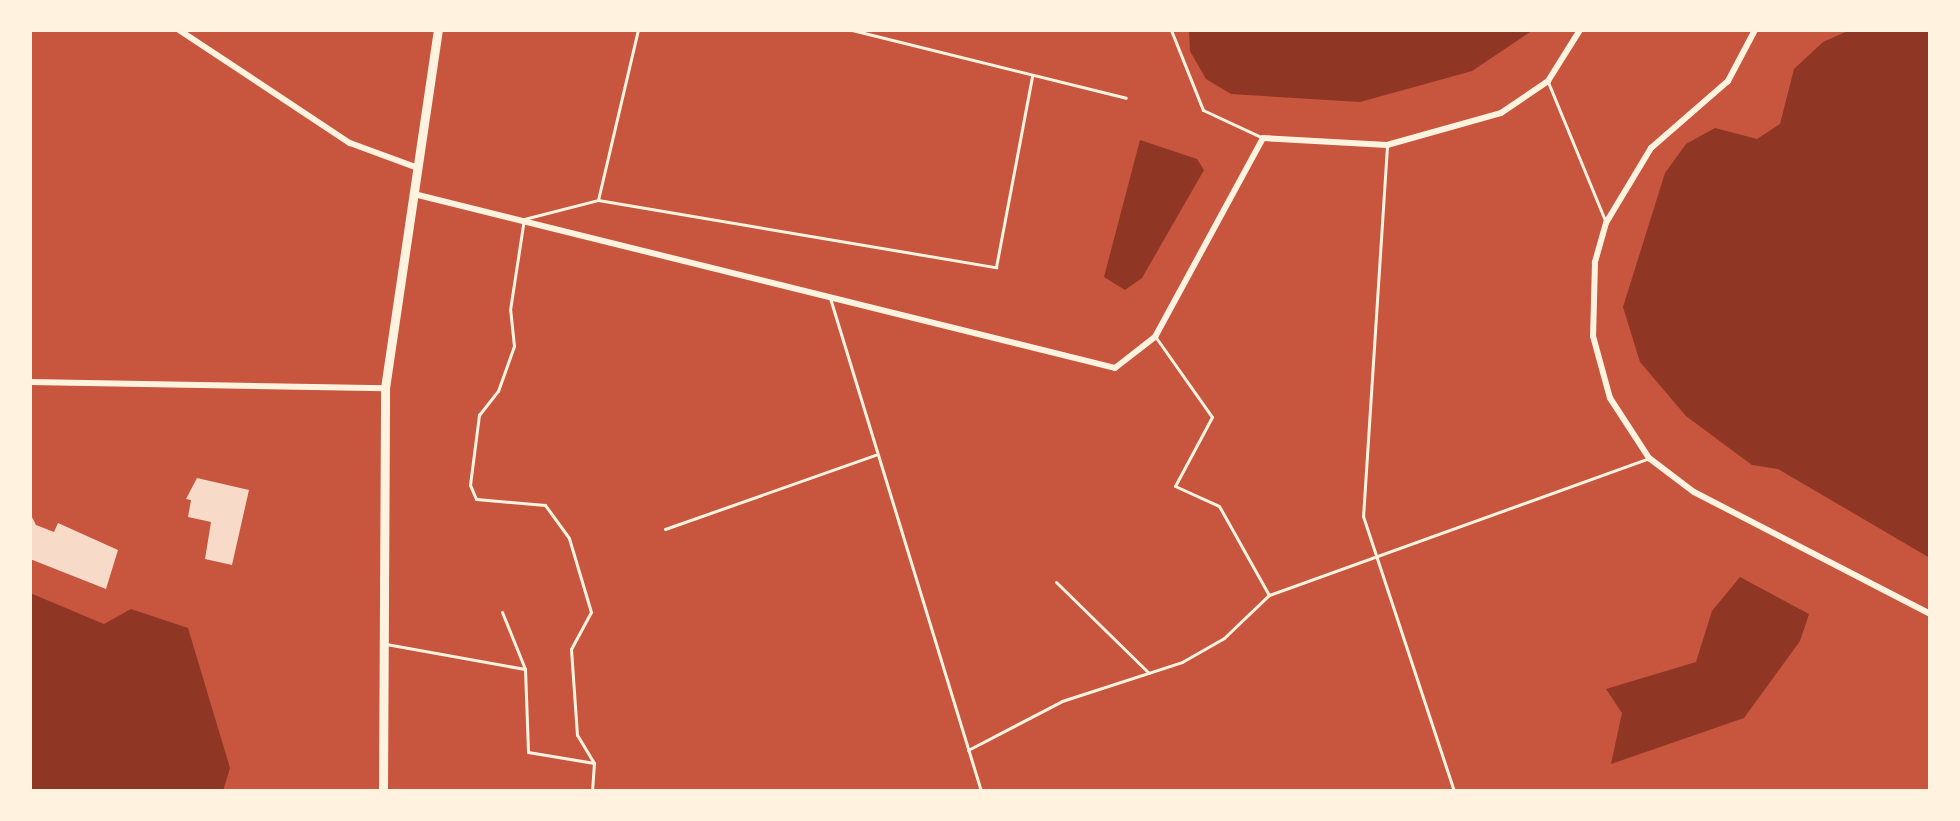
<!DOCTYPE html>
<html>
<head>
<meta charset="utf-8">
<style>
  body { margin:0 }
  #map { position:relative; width:1960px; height:821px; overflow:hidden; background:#c8553d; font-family:"Open Sans",sans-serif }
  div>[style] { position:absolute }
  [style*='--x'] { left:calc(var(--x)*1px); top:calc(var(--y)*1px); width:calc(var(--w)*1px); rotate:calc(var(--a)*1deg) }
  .water>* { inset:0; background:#8f3625 }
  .building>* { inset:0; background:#f7dbc8 }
  .service>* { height:3px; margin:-1.5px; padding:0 1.5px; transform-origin:1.5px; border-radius:1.5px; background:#fff3e0 }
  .minor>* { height:6px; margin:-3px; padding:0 3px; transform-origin:3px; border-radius:3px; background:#fff3e0 }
  .secondary>* { height:9px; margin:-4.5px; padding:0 4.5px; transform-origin:4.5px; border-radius:4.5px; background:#fff3e0 }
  span { translate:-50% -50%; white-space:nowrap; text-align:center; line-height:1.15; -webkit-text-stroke:7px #fff3e0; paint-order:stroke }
  .frame { position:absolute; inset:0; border:32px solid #fff3e0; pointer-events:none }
</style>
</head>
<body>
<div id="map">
  <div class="water">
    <i style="clip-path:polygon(1189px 30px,1533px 30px,1472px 71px,1360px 102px,1231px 94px,1206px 79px,1190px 51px)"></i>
    <i style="clip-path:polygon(1850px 30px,1930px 30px,1930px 558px,1778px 469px,1752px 465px,1686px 416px,1640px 362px,1623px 307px,1665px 173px,1686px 144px,1715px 128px,1757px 139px,1780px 124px,1794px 69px,1823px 42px)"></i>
    <i style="clip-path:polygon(1140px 140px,1197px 159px,1204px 170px,1142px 278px,1125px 290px,1104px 277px)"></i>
    <i style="clip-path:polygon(1740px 577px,1809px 614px,1800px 641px,1744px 718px,1611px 764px,1622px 713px,1606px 689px,1696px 662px,1712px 611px)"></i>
    <i style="clip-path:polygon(30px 593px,104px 624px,131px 609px,188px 628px,230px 768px,223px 791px,30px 791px)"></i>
  </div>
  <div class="building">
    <i style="clip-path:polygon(197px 478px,249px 490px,232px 565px,205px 559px,211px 522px,188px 517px,191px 500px,186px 499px)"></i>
    <i style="clip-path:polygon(30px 513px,36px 525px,54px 532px,58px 523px,118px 550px,106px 589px,30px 559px)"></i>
  </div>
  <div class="service">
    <i style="--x:852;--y:30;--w:282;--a:13.9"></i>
    <i style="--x:1171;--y:30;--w:86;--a:68.2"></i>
    <i style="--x:1203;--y:110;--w:66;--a:25"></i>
    <i style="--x:1548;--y:82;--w:152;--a:67.6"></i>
    <i style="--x:1387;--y:146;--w:371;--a:93.7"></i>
    <i style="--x:1363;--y:516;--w:290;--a:71.7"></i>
    <i style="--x:598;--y:200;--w:175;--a:-76.8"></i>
    <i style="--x:830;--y:298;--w:516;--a:72.97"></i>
    <i style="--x:1157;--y:339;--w:95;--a:54.8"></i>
    <i style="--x:1212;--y:417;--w:78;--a:118.2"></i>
    <i style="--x:1175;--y:486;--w:48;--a:24.4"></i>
    <i style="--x:1219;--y:506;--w:102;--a:60.7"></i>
    <i style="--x:665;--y:529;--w:223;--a:-19.4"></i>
    <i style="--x:1056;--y:582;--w:130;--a:44.4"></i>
    <i style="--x:502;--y:612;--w:61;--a:68"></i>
    <i style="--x:386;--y:644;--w:141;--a:10.2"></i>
    <i style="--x:525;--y:669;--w:83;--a:87.9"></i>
    <i style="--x:528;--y:752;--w:67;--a:9.5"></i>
    <i style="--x:968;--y:750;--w:106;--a:-27.5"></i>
    <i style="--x:1062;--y:701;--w:126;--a:-18"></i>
    <i style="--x:1182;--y:662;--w:48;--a:-29.7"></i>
    <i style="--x:1224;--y:638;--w:62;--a:-43.7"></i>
    <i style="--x:1269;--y:595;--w:404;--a:-19.8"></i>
    <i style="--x:592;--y:791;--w:28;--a:-86"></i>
    <i style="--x:594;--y:763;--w:33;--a:-121"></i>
    <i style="--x:577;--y:735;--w:86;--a:-94"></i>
    <i style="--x:571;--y:649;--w:42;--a:-61.6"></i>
    <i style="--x:591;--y:612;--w:77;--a:-106.6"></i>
    <i style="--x:569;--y:538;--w:41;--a:-126"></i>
    <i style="--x:545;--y:505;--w:69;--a:-175"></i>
    <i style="--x:476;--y:499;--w:15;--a:-113"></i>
    <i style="--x:470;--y:485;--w:71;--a:-82.7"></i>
    <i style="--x:479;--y:415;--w:31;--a:-52"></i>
    <i style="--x:498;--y:391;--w:48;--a:-70.4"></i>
    <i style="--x:514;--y:346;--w:36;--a:-96"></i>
    <i style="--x:510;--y:310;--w:92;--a:-81.3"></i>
    <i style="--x:524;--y:219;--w:76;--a:-14.4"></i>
    <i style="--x:598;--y:200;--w:404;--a:9.6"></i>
    <i style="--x:996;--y:267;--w:194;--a:-79.3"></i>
  </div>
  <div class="minor">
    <i style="--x:179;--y:30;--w:205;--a:33.5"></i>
    <i style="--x:350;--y:143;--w:72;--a:20.2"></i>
    <i style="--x:1755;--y:30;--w:58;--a:117.9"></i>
    <i style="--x:1728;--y:81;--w:102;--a:139"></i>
    <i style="--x:1651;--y:148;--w:87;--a:121"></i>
    <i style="--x:1606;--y:223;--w:41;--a:105.8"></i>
    <i style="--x:1595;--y:262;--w:74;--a:91.5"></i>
    <i style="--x:1593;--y:336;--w:64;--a:74.7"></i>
    <i style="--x:1610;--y:398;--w:72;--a:57"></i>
    <i style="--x:1649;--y:458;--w:56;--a:37.1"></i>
    <i style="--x:1694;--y:492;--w:266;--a:27.3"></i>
    <i style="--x:414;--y:194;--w:722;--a:13.94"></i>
    <i style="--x:1115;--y:368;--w:51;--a:-37.8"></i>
    <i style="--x:1155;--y:337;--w:226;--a:-61.5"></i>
    <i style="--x:1263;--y:138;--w:124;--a:3.2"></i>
    <i style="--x:1387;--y:145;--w:118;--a:-15.7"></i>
    <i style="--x:1501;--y:113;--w:57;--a:-34.2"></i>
    <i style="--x:1548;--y:81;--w:60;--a:-57.9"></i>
    <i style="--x:30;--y:382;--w:355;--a:1"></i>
  </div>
  <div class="secondary">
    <i style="--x:383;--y:791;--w:403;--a:-89.7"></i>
    <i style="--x:385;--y:388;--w:362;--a:-81.6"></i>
  </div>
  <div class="frame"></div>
</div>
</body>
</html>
